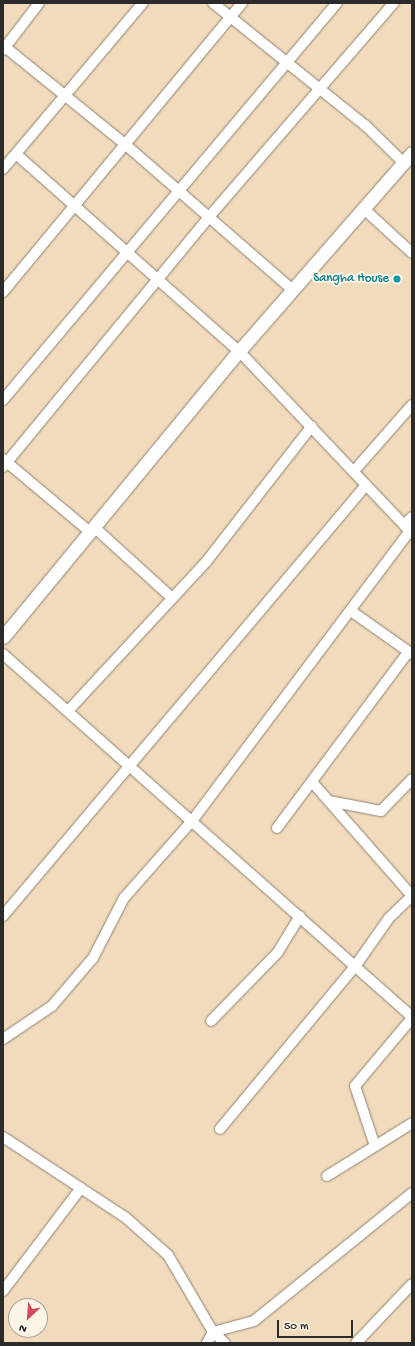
<!DOCTYPE html>
<html>
<head>
<meta charset="utf-8">
<style>
  body { margin:0 }
  #map { position:relative; width:415px; height:1346px; overflow:hidden; background:#f2dbbc; font-family:"Gochi Hand",sans-serif }
  div>[style] { position:absolute }
  [style*='--x'] { left:calc(var(--x)*1px); top:calc(var(--y)*1px); width:calc(var(--w)*1px); rotate:calc(var(--a)*1deg) }
  .roads { filter:drop-shadow(0 0 1px #8e8374) drop-shadow(0 0 1px #8e8374) }
  .minor>* { height:10px; margin:-5px; padding:0 5px; transform-origin:5px; border-radius:5px; background:#fff }
  .tertiary>* { height:13px; margin:-6.5px; padding:0 6.5px; transform-origin:6.5px; border-radius:6.5px; background:#fff }
  .dots>* { width:11px; height:11px; translate:-50% -50%; box-sizing:border-box; border:2px solid #fcf5e5; border-radius:50% }
  span { translate:-50% -50%; white-space:nowrap; text-align:center; line-height:1.15; -webkit-text-stroke:4px #fcf5e5; paint-order:stroke }
  .culture-label { font-size:13px; color:#0d838f }
  .right { translate:-100% -50%; text-align:right }
  .frame { position:absolute; inset:0; border:4px solid #2b2b2b; pointer-events:none }
  .north { position:absolute; left:8px; top:1298px; width:40px; height:40px; box-sizing:border-box; background:#fcf5e5; border:1px solid #a8a49b; border-radius:50%; rotate:206deg; font-size:11px; font-weight:700; line-height:16px; text-align:center; color:#2b2b2b }
  .north::after { content:''; display:block; margin:auto; width:14px; height:18px; background:#d1495b; clip-path:polygon(50% 0,100% 100%,50% 72%,0 100%) }
  .scale { position:absolute; left:277px; top:1320px; width:76px; height:18px; box-sizing:border-box; border:2px solid #2b2b2b; border-top:0; padding-left:5px; font-size:12px; line-height:14px; white-space:nowrap; color:#2b2b2b; -webkit-text-stroke:3px #fcf5e5; paint-order:stroke }
</style>
</head>
<body>
<div id="map">
  <div class="roads">
    <div class="minor">
      <i style="--x:213;--y:3;--w:195;--a:38.8"></i>
      <i style="--x:365;--y:125;--w:54;--a:44.3"></i>
      <i style="--x:5;--y:47;--w:156;--a:39"></i>
      <i style="--x:126;--y:145;--w:221;--a:41"></i>
      <i style="--x:3;--y:50;--w:59;--a:-52.5"></i>
      <i style="--x:16;--y:154;--w:298;--a:41.5"></i>
      <i style="--x:239;--y:351;--w:251;--a:46.5"></i>
      <i style="--x:3;--y:169;--w:217;--a:-49.9"></i>
      <i style="--x:364;--y:209;--w:65;--a:42.5"></i>
      <i style="--x:3;--y:292;--w:375;--a:-50.4"></i>
      <i style="--x:3;--y:400;--w:519;--a:-49.93"></i>
      <i style="--x:3;--y:459;--w:114;--a:40"></i>
      <i style="--x:3;--y:467;--w:324;--a:-50.5"></i>
      <i style="--x:209;--y:217;--w:283;--a:-49.2"></i>
      <i style="--x:354;--y:471;--w:88;--a:-48.7"></i>
      <i style="--x:404;--y:525;--w:11;--a:-45"></i>
      <i style="--x:94;--y:527;--w:104;--a:42.3"></i>
      <i style="--x:351;--y:611;--w:75;--a:35.2"></i>
      <i style="--x:3;--y:654;--w:547;--a:41.59"></i>
      <i style="--x:68;--y:711;--w:203;--a:-47.2"></i>
      <i style="--x:206;--y:562;--w:172;--a:-52.1"></i>
      <i style="--x:312;--y:782;--w:152;--a:48.7"></i>
      <i style="--x:329;--y:801;--w:53;--a:10.9"></i>
      <i style="--x:381;--y:811;--w:45;--a:-45.9"></i>
      <i style="--x:277;--y:828;--w:219;--a:-53.3"></i>
      <i style="--x:3;--y:916;--w:563;--a:-49.89"></i>
      <i style="--x:211;--y:1021;--w:96;--a:-45.8"></i>
      <i style="--x:278;--y:952;--w:42;--a:-58.6"></i>
      <i style="--x:3;--y:1039;--w:59;--a:-34"></i>
      <i style="--x:52;--y:1006;--w:63;--a:-49.5"></i>
      <i style="--x:93;--y:958;--w:68;--a:-62.7"></i>
      <i style="--x:124;--y:898;--w:103;--a:-48.6"></i>
      <i style="--x:192;--y:821;--w:363;--a:-53.1"></i>
      <i style="--x:220;--y:1129;--w:213;--a:-50.3"></i>
      <i style="--x:356;--y:965;--w:57;--a:-54.9"></i>
      <i style="--x:389;--y:918;--w:32;--a:-44"></i>
      <i style="--x:3;--y:1137;--w:146;--a:33.3"></i>
      <i style="--x:125;--y:1217;--w:57;--a:41.5"></i>
      <i style="--x:168;--y:1255;--w:89;--a:59.7"></i>
      <i style="--x:213;--y:1332;--w:16;--a:43"></i>
      <i style="--x:375;--y:1146;--w:63;--a:-108.4"></i>
      <i style="--x:355;--y:1086;--w:89;--a:-50"></i>
      <i style="--x:327;--y:1176;--w:100;--a:-31.9"></i>
      <i style="--x:3;--y:1291;--w:129;--a:-52.9"></i>
      <i style="--x:207;--y:1343;--w:13;--a:-61"></i>
      <i style="--x:213;--y:1332;--w:42;--a:-15"></i>
      <i style="--x:254;--y:1321;--w:203;--a:-39"></i>
      <i style="--x:356;--y:1343;--w:81;--a:-46.5"></i>
    </div>
    <div class="tertiary">
      <i style="--x:3;--y:637;--w:371;--a:-50.5"></i>
      <i style="--x:239;--y:351;--w:263;--a:-48.9"></i>
    </div>
  </div>
  <div class="dots">
    <i style="left:397px;top:279px;background:#0f9aa8"></i>
  </div>
  <div class="culture-label">
    <span class="right" style="left:389px;top:279px">Sangha House</span>
  </div>
  <div class="frame"></div>
  <div class="north">N</div>
  <div class="scale">50 m</div>
</div>
</body>
</html>
